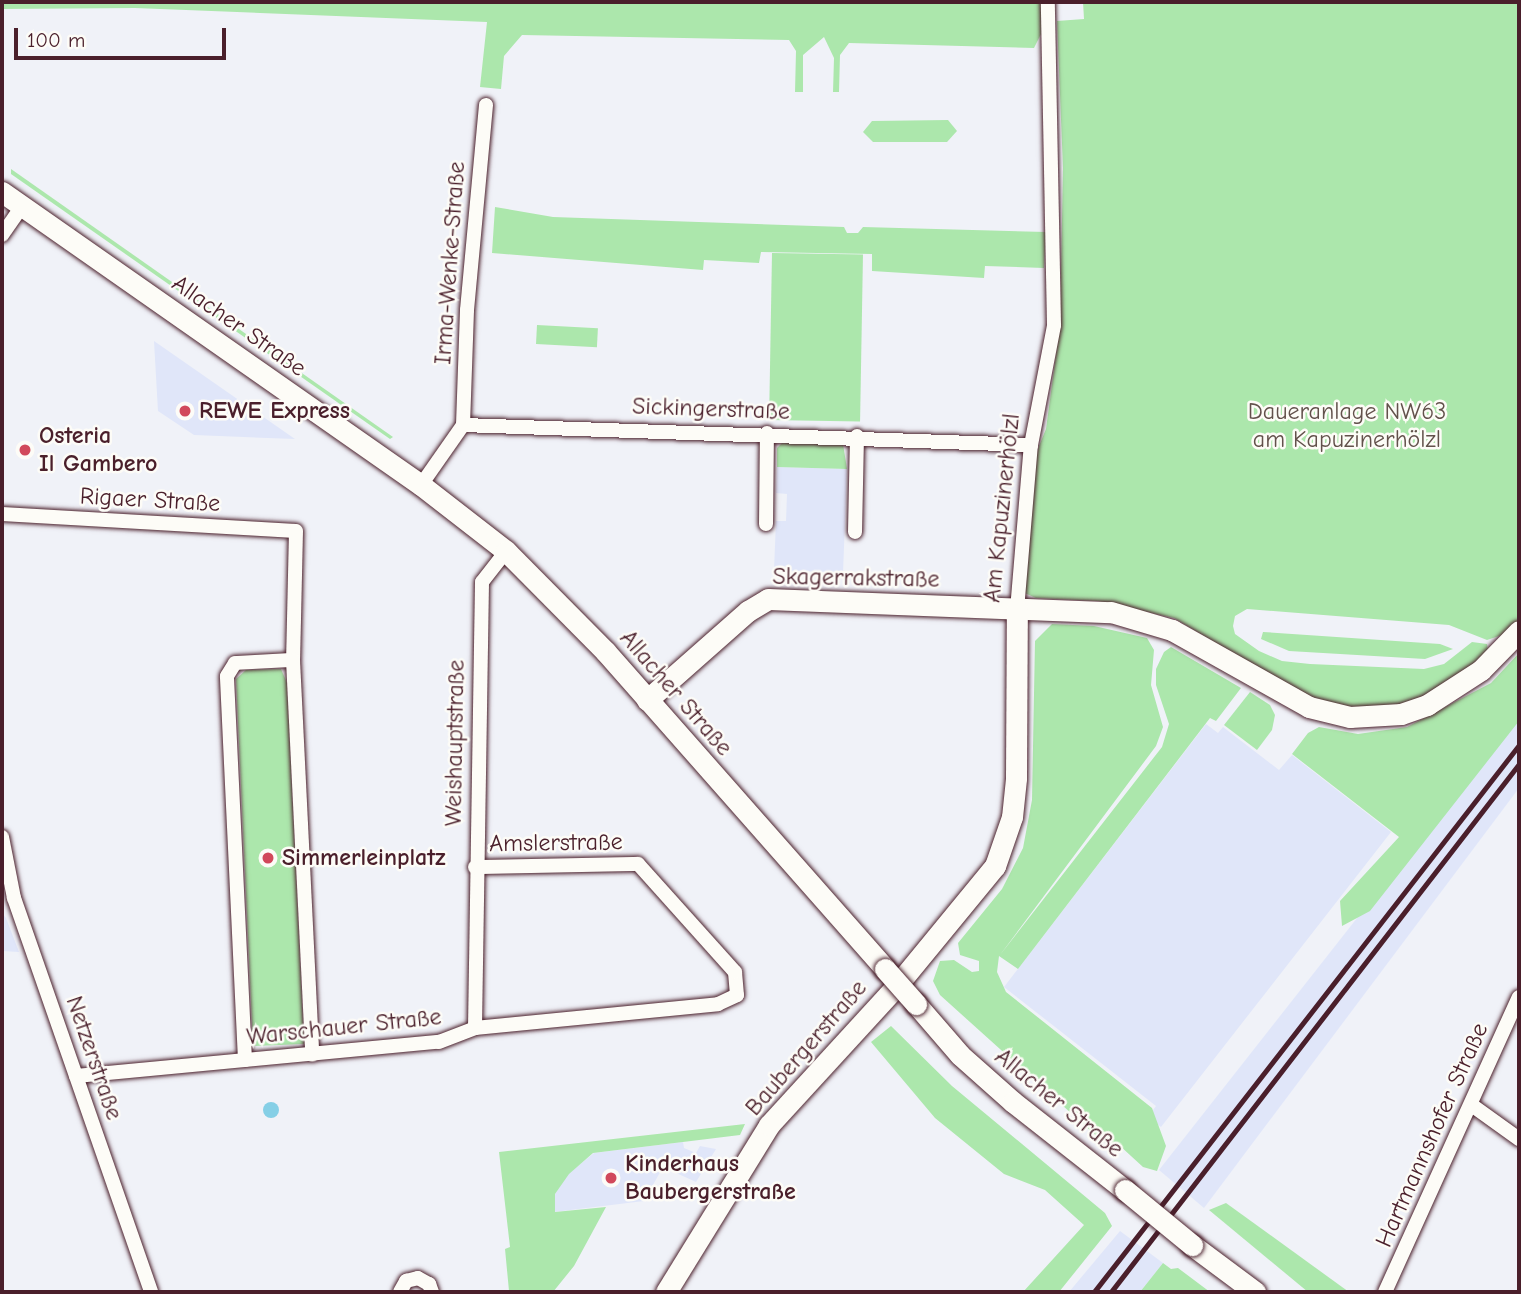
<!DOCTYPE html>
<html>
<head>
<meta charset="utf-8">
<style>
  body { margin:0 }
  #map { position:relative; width:1521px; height:1294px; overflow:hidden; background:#f0f2f8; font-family:"Comic Neue",sans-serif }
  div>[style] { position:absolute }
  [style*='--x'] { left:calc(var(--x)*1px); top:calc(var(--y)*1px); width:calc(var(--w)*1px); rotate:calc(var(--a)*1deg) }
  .built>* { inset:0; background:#e0e6f9 }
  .green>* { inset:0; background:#ace7ac; transform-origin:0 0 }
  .water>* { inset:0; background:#85cfe6 }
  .round { border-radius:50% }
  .roads { filter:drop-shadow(0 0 2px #4a1f2b) drop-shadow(0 0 2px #4a1f2b) }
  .street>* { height:14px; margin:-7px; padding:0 7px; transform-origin:7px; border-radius:7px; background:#fdfcf7 }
  .secondary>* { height:21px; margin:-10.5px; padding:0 10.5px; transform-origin:10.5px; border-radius:10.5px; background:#fdfcf7 }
  .rail>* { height:4.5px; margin:-2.25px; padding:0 2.25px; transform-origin:2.25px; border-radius:2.25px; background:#4a1f2b }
  .bridges { filter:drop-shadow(0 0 2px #4a1f2b) drop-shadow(0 0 2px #4a1f2b) }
  .secondary-bridge>* { height:21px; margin:-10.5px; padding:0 10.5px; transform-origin:10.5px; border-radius:10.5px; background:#fdfcf7 }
  .dots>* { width:19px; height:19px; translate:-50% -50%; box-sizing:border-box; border:4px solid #fdfcf7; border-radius:50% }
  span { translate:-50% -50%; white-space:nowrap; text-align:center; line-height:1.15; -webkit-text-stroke:5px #fdfcf7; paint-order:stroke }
  .street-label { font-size:24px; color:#4a1f2b }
  .poi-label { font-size:24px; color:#4a1f2b; font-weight:700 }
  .left { translate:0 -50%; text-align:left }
  .park-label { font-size:24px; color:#62514b }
  .frame { position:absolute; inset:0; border:4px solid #4a1f2b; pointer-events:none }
  .scale { position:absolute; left:14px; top:28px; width:212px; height:32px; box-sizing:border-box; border:4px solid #4a1f2b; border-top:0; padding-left:9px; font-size:21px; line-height:24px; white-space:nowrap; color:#4a1f2b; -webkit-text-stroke:5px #fdfcf7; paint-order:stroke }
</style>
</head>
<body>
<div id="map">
  <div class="built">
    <i style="clip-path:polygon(154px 341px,295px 439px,194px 435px,158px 411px)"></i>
    <i style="clip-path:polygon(777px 467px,847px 469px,843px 573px,774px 570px,776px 521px,786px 521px,787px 494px,776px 493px)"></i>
    <i style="clip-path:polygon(1519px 712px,1519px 788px,1204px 1208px,1159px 1170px)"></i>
    <i style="clip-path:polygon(1206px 724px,1218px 733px,1223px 727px,1279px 770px,1292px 755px,1391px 832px,1161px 1127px,1148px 1117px,1156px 1106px,1004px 987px)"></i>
    <i style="clip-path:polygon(2px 913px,6px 918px,19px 952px,2px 951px)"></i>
    <i style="clip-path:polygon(683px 1142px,684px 1148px,696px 1153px,700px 1146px,716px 1149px,696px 1182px,663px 1167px,644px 1201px,554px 1212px,555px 1194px,568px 1174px,594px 1153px)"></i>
    <i style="clip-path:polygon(1120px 1231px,1163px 1263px,1140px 1292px,1069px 1292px)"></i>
  </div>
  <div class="green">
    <i style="clip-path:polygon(2px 2px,1041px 2px,1043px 30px,1034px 48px,849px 43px,840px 55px,839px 92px,833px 92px,834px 58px,824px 37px,803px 55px,803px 92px,795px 92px,796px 51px,789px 40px,522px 35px,504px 56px,501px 89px,480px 87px,487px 22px,135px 8px,2px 9px)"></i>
    <i style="clip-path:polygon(1083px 2px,1519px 2px,1519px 621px,1502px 635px,1487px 640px,1449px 625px,1247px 609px,1235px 616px,1233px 626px,1235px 634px,1259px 651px,1282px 661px,1310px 664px,1424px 669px,1444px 664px,1472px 642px,1487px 644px,1488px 652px,1454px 684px,1385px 711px,1318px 704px,1174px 618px,1097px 601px,1036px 598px,1020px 591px,1035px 456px,1046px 429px,1060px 325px,1063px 168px,1057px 21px,1084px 19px)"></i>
    <i style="clip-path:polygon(948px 120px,957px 131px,947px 142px,873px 142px,863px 132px,872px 121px)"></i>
    <i style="clip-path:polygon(11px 169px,393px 437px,390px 439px,11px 174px)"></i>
    <i style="clip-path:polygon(495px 207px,553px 217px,844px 227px,847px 233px,858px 233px,863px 227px,1046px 232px,1044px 268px,985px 266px,984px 278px,872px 271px,872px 254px,761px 252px,759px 263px,704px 260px,703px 270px,492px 253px)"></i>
    <i style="left:772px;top:253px;width:91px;height:167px;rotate:1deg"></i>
    <i style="left:537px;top:325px;width:61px;height:19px;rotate:3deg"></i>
    <i style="clip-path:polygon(783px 442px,843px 444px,847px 469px,777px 467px,777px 448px)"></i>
    <i style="clip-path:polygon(1052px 624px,1094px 626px,1147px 638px,1154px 650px,1151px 685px,1163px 727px,1156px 746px,1000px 955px,1162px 747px,1169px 724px,1156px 685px,1156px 669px,1164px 652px,1171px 647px,1241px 688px,1216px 721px,1210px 718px,1018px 969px,999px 956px,997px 972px,1006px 992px,1152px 1108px,1166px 1146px,1157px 1171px,1143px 1167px,1119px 1145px,1103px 1142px,940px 995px,933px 981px,940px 961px,954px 960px,972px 972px,979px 971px,979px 961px,960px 955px,958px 943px,1002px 889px,1023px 848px,1032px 800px,1035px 641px)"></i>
    <i style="clip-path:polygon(1263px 632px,1440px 644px,1453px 649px,1425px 659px,1289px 651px,1261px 639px)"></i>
    <i style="clip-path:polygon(1519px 653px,1519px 721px,1370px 911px,1342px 926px,1340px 901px,1399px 837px,1292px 754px,1308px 733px,1319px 727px,1358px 734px,1407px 727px,1491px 683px)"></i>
    <i style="clip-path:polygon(281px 669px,287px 683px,304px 1044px,253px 1046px,236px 679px,246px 670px)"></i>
    <i style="clip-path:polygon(1250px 692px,1270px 705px,1275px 715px,1272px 730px,1257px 750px,1224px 725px)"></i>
    <i style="clip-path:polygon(891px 1026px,952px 1086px,1105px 1213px,1112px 1226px,1059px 1292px,1023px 1292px,1084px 1225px,1045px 1190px,1004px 1174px,935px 1118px,871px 1042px)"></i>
    <i style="clip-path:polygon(745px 1124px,740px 1135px,593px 1153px,569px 1174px,555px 1194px,555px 1212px,606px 1207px,574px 1266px,553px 1292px,501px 1292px,509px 1291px,505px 1249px,510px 1247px,499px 1152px)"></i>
    <i style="clip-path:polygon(1226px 1203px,1349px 1292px,1308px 1292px,1209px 1210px)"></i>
    <i style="clip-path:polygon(1163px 1263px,1171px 1269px,1178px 1268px,1210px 1292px,1140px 1292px)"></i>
  </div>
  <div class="water">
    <i class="round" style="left:263px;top:1102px;width:16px;height:16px"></i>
  </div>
  <div class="roads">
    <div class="street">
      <i style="--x:2;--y:235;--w:35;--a:-55"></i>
      <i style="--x:463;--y:425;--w:115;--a:-88"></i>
      <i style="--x:467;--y:310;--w:206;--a:-84.7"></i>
      <i style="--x:421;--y:485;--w:73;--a:-55"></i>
      <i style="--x:463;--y:425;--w:568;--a:2.02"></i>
      <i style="--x:2;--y:514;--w:294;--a:3.3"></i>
      <i style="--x:296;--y:531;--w:129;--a:91.3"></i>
      <i style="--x:766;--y:524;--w:91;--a:-89.4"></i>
      <i style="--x:855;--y:532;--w:96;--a:-88.8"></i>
      <i style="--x:1017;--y:610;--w:166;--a:-85.2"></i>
      <i style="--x:1031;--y:445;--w:122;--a:-79.1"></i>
      <i style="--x:1054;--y:325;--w:323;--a:-91.1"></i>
      <i style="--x:2;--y:837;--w:62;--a:78.9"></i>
      <i style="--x:14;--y:898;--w:417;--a:70.8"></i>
      <i style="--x:475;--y:1028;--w:446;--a:-89.1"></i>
      <i style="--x:482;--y:582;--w:39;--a:-52"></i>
      <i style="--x:245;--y:1060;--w:384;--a:-92.7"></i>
      <i style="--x:227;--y:676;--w:15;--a:-58"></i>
      <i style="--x:235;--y:663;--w:58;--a:-3"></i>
      <i style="--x:293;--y:660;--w:395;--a:87.2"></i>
      <i style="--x:76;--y:1076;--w:365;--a:-5.4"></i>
      <i style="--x:439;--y:1042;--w:39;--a:-21"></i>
      <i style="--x:475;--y:1028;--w:244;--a:-5.6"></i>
      <i style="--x:718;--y:1004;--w:21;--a:-25"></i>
      <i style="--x:737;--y:995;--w:23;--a:-95"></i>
      <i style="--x:735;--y:972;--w:145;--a:-131.9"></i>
      <i style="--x:638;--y:864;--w:163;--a:178.9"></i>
      <i style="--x:1473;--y:1106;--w:57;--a:35.7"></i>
      <i style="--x:400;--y:1292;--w:13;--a:-61"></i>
      <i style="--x:406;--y:1281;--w:12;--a:-14"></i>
      <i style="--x:418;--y:1278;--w:13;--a:29"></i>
      <i style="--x:429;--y:1284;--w:9;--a:69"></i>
      <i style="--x:1385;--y:1292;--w:324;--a:-65.6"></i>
    </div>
    <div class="secondary">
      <i style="--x:2;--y:192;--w:511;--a:34.96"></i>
      <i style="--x:421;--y:485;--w:108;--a:37.8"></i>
      <i style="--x:506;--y:551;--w:141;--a:45.3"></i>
      <i style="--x:605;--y:651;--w:424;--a:48.6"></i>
      <i style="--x:647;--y:700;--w:135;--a:-41.4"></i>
      <i style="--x:748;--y:611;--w:23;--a:-31"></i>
      <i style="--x:768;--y:599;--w:343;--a:2.2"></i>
      <i style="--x:1111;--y:612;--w:64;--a:16.4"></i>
      <i style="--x:1172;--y:630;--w:157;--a:29.3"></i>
      <i style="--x:1309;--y:707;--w:42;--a:13.7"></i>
      <i style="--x:1350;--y:717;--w:51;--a:-3.4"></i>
      <i style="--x:1401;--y:714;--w:28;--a:-19"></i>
      <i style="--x:1427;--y:705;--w:64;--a:-32.9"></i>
      <i style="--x:1481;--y:670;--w:54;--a:-45.7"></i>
      <i style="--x:916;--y:1004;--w:67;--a:49.2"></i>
      <i style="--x:960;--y:1055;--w:71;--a:41.6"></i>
      <i style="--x:1013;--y:1102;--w:142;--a:38.2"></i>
      <i style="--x:1192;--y:1245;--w:79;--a:36.7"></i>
      <i style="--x:666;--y:1292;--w:196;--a:-58.3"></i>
      <i style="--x:769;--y:1125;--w:191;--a:-47.5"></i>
      <i style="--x:898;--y:984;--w:153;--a:-50.6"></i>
      <i style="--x:995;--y:866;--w:52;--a:-70.9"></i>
      <i style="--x:1012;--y:817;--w:39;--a:-84"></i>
      <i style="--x:1016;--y:778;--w:168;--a:-89.7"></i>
    </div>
  </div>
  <div class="rail">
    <i style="--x:1094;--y:1292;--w:693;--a:-52.15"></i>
    <i style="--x:1111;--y:1292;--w:667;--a:-52.31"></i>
  </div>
  <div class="bridges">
    <div class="secondary-bridge">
      <i style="--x:885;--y:969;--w:47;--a:48.5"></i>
      <i style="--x:1125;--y:1190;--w:87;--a:39.4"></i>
    </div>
  </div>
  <div class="dots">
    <i style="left:185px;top:411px;background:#d1495b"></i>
    <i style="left:25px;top:450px;background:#d1495b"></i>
    <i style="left:268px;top:858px;background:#d1495b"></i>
    <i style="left:611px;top:1178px;background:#d1495b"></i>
  </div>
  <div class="street-label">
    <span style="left:450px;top:263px;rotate:-86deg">Irma-Wenke-Straße</span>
    <span style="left:239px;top:326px;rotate:35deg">Allacher Straße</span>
    <span style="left:711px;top:409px;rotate:2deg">Sickingerstraße</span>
    <span style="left:150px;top:500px;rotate:3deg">Rigaer Straße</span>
    <span style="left:1002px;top:508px;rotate:-84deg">Am Kapuzinerhölzl</span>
    <span style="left:856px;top:578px;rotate:1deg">Skagerrakstraße</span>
    <span style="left:676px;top:693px;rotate:49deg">Allacher Straße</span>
    <span style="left:455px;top:743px;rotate:-89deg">Weishauptstraße</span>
    <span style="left:556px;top:843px;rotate:-1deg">Amslerstraße</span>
    <span style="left:344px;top:1027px;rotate:-6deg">Warschauer Straße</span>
    <span style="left:806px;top:1048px;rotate:-49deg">Baubergerstraße</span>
    <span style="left:94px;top:1058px;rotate:71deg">Netzerstraße</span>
    <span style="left:1059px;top:1103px;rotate:39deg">Allacher Straße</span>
    <span style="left:1432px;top:1135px;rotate:-66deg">Hartmannshofer Straße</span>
  </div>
  <div class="poi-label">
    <span class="left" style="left:199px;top:411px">REWE Express</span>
    <span class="left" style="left:39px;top:450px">Osteria<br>Il Gambero</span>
    <span class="left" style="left:282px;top:858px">Simmerleinplatz</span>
    <span class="left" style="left:625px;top:1178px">Kinderhaus<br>Baubergerstraße</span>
  </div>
  <div class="park-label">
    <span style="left:1347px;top:426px">Daueranlage NW63<br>am Kapuzinerhölzl</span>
  </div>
  <div class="frame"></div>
  <div class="scale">100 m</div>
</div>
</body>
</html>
